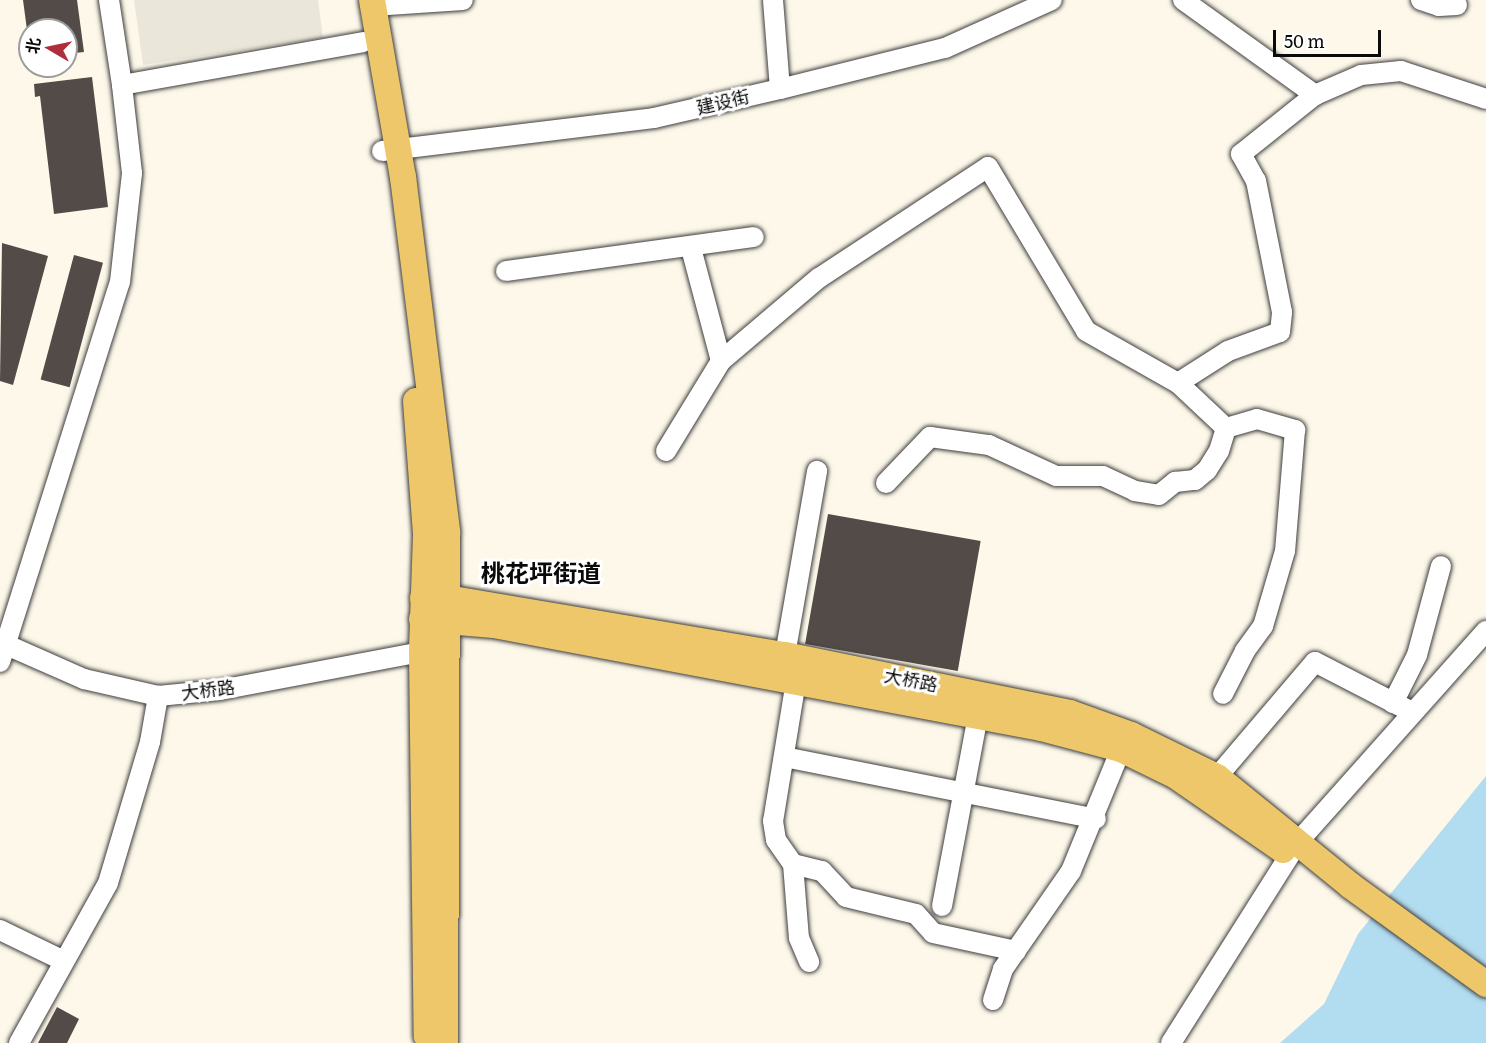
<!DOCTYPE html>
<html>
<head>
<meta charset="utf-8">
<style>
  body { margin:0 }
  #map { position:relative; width:1486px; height:1043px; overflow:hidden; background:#fdf8e9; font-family:Literata,"Noto Sans SC",serif }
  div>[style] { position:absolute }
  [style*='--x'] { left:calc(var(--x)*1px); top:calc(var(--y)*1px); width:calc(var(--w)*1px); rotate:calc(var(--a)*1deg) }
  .plaza>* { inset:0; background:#ebe6da }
  .water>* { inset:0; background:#b2dcf0 }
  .building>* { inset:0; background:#524b48; transform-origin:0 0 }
  .roads { filter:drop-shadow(0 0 2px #3d3d3d) drop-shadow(0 0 2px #3d3d3d) }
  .minor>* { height:20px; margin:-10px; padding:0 10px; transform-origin:10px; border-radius:10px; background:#fff }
  .major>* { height:26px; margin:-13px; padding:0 13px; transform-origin:13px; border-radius:13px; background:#edc76a }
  span { translate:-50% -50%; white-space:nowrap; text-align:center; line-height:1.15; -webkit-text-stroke:6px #fff; paint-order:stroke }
  .street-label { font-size:18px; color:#0a0a0a }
  .district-label { font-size:24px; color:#0a0a0a; font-weight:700 }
  .north { position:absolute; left:18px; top:18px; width:60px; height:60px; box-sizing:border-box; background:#fff; border:2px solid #9d9d9d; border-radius:50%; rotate:279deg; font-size:16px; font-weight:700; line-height:24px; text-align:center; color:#0a0a0a }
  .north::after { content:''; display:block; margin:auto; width:21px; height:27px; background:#ae2f3b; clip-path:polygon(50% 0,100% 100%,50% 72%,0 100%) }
  .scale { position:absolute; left:1273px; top:30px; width:108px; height:27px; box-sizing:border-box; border:3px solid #0a0a0a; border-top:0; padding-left:8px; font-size:18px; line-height:21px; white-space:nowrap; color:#0a0a0a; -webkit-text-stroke:4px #fff; paint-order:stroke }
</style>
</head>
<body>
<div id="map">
  <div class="plaza">
    <i style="clip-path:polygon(134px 0,318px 0,323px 38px,143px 65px)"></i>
  </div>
  <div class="water">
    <i style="clip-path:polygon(1486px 776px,1486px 1043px,1280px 1043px,1324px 1004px,1358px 934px)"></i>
  </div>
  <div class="building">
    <i style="clip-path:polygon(23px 0,77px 0,84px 52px,66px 54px,66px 30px,27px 30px)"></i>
    <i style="clip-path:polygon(92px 77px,108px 207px,54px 214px,40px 96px,35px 97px,34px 84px)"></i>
    <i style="clip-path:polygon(2px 243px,48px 256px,13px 385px,0 381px)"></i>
    <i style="left:74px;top:255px;width:30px;height:129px;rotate:15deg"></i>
    <i style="left:828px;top:514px;width:155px;height:132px;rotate:10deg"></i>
    <i style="clip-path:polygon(57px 1007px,79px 1019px,67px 1043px,38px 1043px)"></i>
  </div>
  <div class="roads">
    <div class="minor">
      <i style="--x:109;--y:0;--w:86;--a:81.3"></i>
      <i style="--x:122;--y:85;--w:245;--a:-10.1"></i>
      <i style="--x:773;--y:0;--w:89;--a:85.5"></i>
      <i style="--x:1183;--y:0;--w:163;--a:35.7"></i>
      <i style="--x:1315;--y:95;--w:50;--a:-23.5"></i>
      <i style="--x:1361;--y:75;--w:40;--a:-5.7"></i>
      <i style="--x:1401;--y:71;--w:89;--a:18.2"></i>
      <i style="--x:1421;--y:0;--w:19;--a:18"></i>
      <i style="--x:1439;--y:6;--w:18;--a:-3"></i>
      <i style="--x:373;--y:6;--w:90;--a:-3.8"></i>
      <i style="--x:382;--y:151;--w:274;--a:-6.9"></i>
      <i style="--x:654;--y:118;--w:129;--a:-13"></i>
      <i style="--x:780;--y:89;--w:170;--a:-14"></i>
      <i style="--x:945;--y:48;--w:117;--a:-24.2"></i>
      <i style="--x:506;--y:271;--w:250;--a:-7.8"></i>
      <i style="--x:721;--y:361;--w:128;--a:-40.3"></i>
      <i style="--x:819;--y:278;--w:202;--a:-33.3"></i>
      <i style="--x:988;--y:167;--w:191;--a:59.1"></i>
      <i style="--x:1086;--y:331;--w:106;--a:29.5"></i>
      <i style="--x:1178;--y:383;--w:66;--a:43.2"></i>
      <i style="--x:1226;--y:428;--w:32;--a:-16"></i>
      <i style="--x:1257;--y:419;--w:40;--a:16"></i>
      <i style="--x:1295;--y:430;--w:121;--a:94.7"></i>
      <i style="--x:1285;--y:551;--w:78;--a:106.3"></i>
      <i style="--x:1263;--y:626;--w:31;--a:126"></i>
      <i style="--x:1245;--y:651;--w:48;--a:117.1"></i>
      <i style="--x:1178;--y:383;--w:59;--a:-32.6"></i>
      <i style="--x:1228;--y:351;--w:55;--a:-20.1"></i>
      <i style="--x:1280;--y:332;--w:20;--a:-84"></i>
      <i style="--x:1282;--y:312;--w:134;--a:-101.2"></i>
      <i style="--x:1256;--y:181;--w:31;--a:-119"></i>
      <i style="--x:1241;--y:154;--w:95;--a:-38.6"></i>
      <i style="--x:666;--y:451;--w:105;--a:-58.6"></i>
      <i style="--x:721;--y:361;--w:117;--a:-104.9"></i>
      <i style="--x:886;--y:483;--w:64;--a:-46.3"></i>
      <i style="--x:930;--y:437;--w:60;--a:7.7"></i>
      <i style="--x:989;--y:445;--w:74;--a:24.8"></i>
      <i style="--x:1056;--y:476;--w:47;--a:0"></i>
      <i style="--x:1103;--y:476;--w:35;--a:25"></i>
      <i style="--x:1135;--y:491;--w:24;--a:9"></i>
      <i style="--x:1159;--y:495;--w:21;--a:-39"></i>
      <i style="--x:1175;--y:482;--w:20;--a:-6"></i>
      <i style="--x:1195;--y:480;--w:16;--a:-40"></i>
      <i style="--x:1207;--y:470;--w:22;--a:-58"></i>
      <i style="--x:1219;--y:451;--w:24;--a:-73"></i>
      <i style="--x:0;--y:642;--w:92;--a:23.8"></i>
      <i style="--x:84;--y:679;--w:76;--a:12.9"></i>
      <i style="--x:158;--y:696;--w:62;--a:-5.5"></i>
      <i style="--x:220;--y:690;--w:206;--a:-10.7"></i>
      <i style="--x:785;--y:655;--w:187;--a:-80.1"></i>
      <i style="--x:0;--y:662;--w:398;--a:-72.5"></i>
      <i style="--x:120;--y:282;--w:110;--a:-83.7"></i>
      <i style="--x:132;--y:173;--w:89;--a:-96.5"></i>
      <i style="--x:796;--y:681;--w:142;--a:99.3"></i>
      <i style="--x:773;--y:821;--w:19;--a:81"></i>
      <i style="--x:776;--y:840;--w:29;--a:55"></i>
      <i style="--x:793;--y:864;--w:74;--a:85.4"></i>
      <i style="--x:799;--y:938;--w:26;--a:67"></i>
      <i style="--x:1393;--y:703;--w:54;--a:-63.4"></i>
      <i style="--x:1417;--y:655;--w:92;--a:-74.9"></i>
      <i style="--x:784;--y:757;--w:318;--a:11.2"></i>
      <i style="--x:1217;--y:777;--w:151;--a:-49.6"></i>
      <i style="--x:1315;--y:662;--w:109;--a:27.3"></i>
      <i style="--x:793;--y:864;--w:30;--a:14"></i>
      <i style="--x:822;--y:871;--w:35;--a:47"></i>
      <i style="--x:846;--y:897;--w:72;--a:13.7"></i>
      <i style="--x:916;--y:914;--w:25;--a:48"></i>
      <i style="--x:933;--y:933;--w:85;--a:12.2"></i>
      <i style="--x:942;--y:906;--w:193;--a:-79.3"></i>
      <i style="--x:0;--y:930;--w:71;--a:25.8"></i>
      <i style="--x:993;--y:1000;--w:33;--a:-72"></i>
      <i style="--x:1003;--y:969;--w:119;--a:-55.2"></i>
      <i style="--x:1071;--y:871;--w:132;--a:-67.7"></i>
      <i style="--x:19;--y:1043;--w:183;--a:-60.9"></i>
      <i style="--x:108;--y:883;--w:147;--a:-73.4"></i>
      <i style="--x:150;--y:742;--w:47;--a:-80.1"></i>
      <i style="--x:1171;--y:1043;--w:238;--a:-57.7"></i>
      <i style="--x:1298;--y:842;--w:283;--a:-48.3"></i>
    </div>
    <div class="major">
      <i style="--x:372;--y:0;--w:180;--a:80.1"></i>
      <i style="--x:403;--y:177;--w:358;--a:82.9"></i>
      <i style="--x:447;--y:532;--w:511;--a:90.22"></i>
      <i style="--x:416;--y:401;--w:134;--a:85.7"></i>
      <i style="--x:426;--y:535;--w:117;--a:92"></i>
      <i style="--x:422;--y:652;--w:384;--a:89.3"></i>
      <i style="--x:423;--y:598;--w:24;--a:0"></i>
      <i style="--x:447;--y:598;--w:343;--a:9.6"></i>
      <i style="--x:785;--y:655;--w:291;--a:11.5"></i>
      <i style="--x:1070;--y:713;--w:65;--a:19.8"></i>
      <i style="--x:1131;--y:735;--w:96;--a:26"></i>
      <i style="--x:1217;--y:777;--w:173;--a:39.1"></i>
      <i style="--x:1351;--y:886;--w:167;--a:36"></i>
      <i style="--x:422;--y:619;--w:72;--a:4.8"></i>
      <i style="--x:494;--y:625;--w:557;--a:10.66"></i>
      <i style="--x:1041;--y:728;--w:83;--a:14.7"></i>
      <i style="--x:1121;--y:749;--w:61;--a:26.1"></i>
      <i style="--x:1176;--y:776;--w:130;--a:34.7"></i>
    </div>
  </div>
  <div class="street-label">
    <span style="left:723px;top:102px;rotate:-13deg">建设街</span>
    <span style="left:911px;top:680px;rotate:11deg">大桥路</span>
    <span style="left:208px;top:690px;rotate:-7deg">大桥路</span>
  </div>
  <div class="district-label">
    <span style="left:541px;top:572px">桃花坪街道</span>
  </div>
  <div class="north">北</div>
  <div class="scale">50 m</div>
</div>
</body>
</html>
